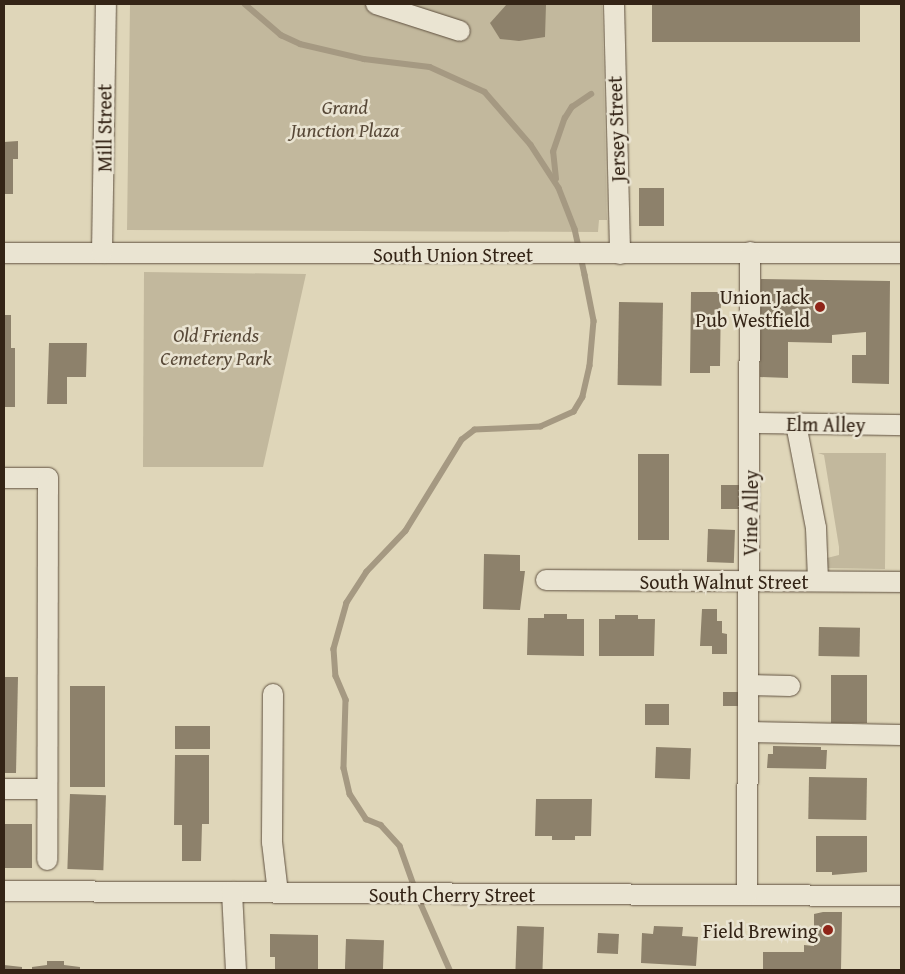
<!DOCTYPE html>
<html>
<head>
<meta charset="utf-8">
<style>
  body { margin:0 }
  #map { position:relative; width:905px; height:974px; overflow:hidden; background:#dfd6b9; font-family:"Gentium Book Plus",serif }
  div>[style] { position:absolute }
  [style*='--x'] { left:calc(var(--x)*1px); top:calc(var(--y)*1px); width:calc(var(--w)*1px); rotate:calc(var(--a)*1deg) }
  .green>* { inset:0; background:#c2b89d }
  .stream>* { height:5.5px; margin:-2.75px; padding:0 2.75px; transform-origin:2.75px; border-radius:2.75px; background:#a59982 }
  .building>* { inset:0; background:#8d816b; transform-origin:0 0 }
  .roads { filter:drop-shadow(0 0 1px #5f503f) drop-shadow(0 0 1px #5f503f) }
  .minor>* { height:20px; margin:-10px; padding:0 10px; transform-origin:10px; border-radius:10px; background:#eae4d2 }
  .dots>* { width:14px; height:14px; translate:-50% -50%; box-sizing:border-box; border:2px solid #eae4d2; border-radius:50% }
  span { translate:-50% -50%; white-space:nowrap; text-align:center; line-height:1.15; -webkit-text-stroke:5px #eae4d2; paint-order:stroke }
  .park-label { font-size:20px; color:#584938; font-style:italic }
  .street-label { font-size:20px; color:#342416 }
  .poi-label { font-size:20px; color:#342416 }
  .right { translate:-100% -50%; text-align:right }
  .frame { position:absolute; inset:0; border:5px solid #342416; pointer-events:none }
</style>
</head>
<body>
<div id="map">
  <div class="green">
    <i style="clip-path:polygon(130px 4px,602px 4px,607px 220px,599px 220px,598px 232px,127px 230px)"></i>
    <i style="clip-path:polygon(144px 272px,306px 274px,263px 467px,143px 467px)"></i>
    <i style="clip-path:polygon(818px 453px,886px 453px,885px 569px,827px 568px,827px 558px,839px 555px,839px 547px,824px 455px)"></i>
  </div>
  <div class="stream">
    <i style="--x:245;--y:4;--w:48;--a:40.7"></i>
    <i style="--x:281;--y:35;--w:21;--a:25"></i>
    <i style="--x:300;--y:44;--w:66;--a:13.2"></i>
    <i style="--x:364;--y:59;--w:66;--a:6.9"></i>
    <i style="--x:430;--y:67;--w:60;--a:24.4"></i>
    <i style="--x:485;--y:92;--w:70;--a:49"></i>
    <i style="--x:531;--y:145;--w:51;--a:56.9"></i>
    <i style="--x:559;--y:188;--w:44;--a:68.7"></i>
    <i style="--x:575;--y:229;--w:47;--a:77.7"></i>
    <i style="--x:585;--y:275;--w:47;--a:78.9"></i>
    <i style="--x:594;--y:321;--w:45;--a:95.1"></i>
    <i style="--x:590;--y:366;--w:32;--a:103"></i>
    <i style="--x:583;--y:397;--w:17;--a:121"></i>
    <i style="--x:574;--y:412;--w:36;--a:156"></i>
    <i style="--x:541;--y:427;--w:66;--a:177.4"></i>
    <i style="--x:475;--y:430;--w:16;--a:142"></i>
    <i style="--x:462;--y:440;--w:107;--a:121.6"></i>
    <i style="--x:406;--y:531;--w:57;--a:133.6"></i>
    <i style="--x:367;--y:572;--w:37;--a:123"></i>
    <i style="--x:347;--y:603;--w:48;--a:105.8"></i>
    <i style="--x:334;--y:649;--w:27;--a:86"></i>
    <i style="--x:336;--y:676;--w:26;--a:67"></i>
    <i style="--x:346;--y:700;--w:68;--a:91.7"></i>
    <i style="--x:344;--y:768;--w:27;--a:77"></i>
    <i style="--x:350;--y:794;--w:30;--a:57"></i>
    <i style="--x:366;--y:819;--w:16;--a:22"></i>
    <i style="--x:381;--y:825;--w:28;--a:48"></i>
    <i style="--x:400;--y:846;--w:45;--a:70.3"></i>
    <i style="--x:556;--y:179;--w:27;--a:-96"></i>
    <i style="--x:553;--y:152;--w:36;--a:-71"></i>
    <i style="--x:565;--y:118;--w:13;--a:-58"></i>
    <i style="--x:572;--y:107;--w:23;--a:-34"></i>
    <i style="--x:418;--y:897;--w:80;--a:66.3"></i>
  </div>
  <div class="building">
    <i style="clip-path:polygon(507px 4px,546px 4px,545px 37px,519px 41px,500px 39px,490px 23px)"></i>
    <i style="left:652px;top:4px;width:208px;height:38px"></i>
    <i style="clip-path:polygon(18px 141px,18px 159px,13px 159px,13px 194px,4px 194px,4px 142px)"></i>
    <i style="left:639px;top:188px;width:25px;height:38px"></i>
    <i style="clip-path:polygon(761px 279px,890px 281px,889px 384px,852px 383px,852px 355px,866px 355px,866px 332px,832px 335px,832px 343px,788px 342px,788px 378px,760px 377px)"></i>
    <i style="clip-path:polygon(691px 292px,721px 292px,720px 366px,710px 366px,710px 373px,690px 373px)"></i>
    <i style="left:619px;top:302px;width:44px;height:83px;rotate:1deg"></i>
    <i style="clip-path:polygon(4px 315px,11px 315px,11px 348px,15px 348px,15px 407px,4px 407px)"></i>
    <i style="clip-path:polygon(49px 343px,87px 343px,86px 377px,67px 377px,67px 404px,47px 404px)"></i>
    <i style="left:638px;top:454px;width:31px;height:86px"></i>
    <i style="left:721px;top:485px;width:21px;height:24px"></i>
    <i style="left:708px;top:529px;width:27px;height:33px;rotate:2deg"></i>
    <i style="clip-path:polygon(484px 554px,520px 555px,520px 571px,525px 571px,520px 610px,483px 609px)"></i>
    <i style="clip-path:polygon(702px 609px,717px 609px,717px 621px,722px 621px,722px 633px,727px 634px,727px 654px,712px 654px,712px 646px,700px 646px)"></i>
    <i style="clip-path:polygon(544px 614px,567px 614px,567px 619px,584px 619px,584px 656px,527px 655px,528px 618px,544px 618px)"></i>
    <i style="clip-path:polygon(615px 615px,638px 615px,638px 619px,655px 619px,654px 656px,599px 656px,599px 619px,615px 619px)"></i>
    <i style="left:819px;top:627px;width:41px;height:29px;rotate:1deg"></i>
    <i style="left:831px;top:675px;width:36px;height:48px"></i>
    <i style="clip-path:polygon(4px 677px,18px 677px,16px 773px,4px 773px)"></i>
    <i style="left:105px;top:686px;width:101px;height:35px;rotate:90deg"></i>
    <i style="left:723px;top:692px;width:15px;height:14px"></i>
    <i style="left:645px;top:704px;width:24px;height:21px"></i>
    <i style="left:175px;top:726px;width:35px;height:23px"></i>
    <i style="clip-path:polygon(773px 746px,821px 747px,821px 750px,827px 750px,826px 769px,767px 768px,768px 754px,773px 754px)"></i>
    <i style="left:656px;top:747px;width:35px;height:31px;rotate:2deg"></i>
    <i style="clip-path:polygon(175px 755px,209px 755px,209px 824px,202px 824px,201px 861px,182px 861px,182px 825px,174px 825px)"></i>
    <i style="left:809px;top:777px;width:58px;height:42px;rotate:1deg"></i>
    <i style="left:70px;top:794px;width:36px;height:75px;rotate:2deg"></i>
    <i style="clip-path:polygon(536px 799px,592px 799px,591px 836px,575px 836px,575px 840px,552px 840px,552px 836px,535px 836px)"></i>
    <i style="left:4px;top:824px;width:28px;height:44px"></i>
    <i style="clip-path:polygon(816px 836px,867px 836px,867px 872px,832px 875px,832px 872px,816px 872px)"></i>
    <i style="clip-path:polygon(823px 912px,842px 912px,841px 970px,763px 970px,763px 952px,804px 952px,804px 945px,814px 946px,814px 914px)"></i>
    <i style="left:517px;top:926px;width:27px;height:44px;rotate:2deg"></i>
    <i style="clip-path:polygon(654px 926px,683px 927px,682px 936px,698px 937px,696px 966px,641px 963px,642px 933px,653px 934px)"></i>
    <i style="left:598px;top:933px;width:21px;height:20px;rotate:3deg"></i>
    <i style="clip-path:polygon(270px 934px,318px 935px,318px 970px,275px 970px,275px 957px,270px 957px)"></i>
    <i style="left:346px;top:939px;width:38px;height:31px;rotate:2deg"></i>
    <i style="clip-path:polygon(47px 961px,64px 961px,64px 965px,80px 967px,80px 970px,32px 970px,32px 967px,47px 965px)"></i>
    <i style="clip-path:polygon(4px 965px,22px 967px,22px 970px,4px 970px)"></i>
  </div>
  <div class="roads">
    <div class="minor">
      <i style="--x:376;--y:4;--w:88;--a:17.8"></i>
      <i style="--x:614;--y:4;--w:250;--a:88.6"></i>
      <i style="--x:4;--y:253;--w:897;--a:0"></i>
      <i style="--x:102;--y:253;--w:249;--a:-89.1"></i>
      <i style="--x:751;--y:423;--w:150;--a:0.8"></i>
      <i style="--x:796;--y:424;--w:106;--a:79.1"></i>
      <i style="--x:816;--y:528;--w:53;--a:87.8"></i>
      <i style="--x:4;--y:478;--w:44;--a:0"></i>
      <i style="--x:48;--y:478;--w:382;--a:90.1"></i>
      <i style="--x:546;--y:580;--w:355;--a:0.3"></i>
      <i style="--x:748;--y:685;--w:42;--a:1.4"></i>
      <i style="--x:273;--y:694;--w:148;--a:90.4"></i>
      <i style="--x:272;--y:842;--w:51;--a:83.3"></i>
      <i style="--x:748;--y:732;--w:153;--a:1.1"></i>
      <i style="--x:4;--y:789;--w:43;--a:0"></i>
      <i style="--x:4;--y:891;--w:897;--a:0.32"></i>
      <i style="--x:232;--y:892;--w:78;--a:87.1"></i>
      <i style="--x:747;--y:895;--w:643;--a:-89.73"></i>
    </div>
  </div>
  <div class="dots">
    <i style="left:820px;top:307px;background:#8f2418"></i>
    <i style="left:828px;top:930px;background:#8f2418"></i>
  </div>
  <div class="park-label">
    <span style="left:345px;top:118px">Grand<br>Junction Plaza</span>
    <span style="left:216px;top:346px">Old Friends<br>Cemetery Park</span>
  </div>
  <div class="street-label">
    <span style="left:104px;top:128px;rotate:-90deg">Mill Street</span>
    <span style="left:616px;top:129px;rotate:-92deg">Jersey Street</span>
    <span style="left:453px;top:254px">South Union Street</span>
    <span style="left:826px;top:424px;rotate:1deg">Elm Alley</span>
    <span style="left:750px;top:513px;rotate:-89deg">Vine Alley</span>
    <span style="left:724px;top:581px">South Walnut Street</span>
    <span style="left:452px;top:894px">South Cherry Street</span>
  </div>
  <div class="poi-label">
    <span class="right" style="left:810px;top:308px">Union Jack<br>Pub Westfield</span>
    <span class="right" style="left:818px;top:930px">Field Brewing</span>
  </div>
  <div class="frame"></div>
</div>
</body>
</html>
